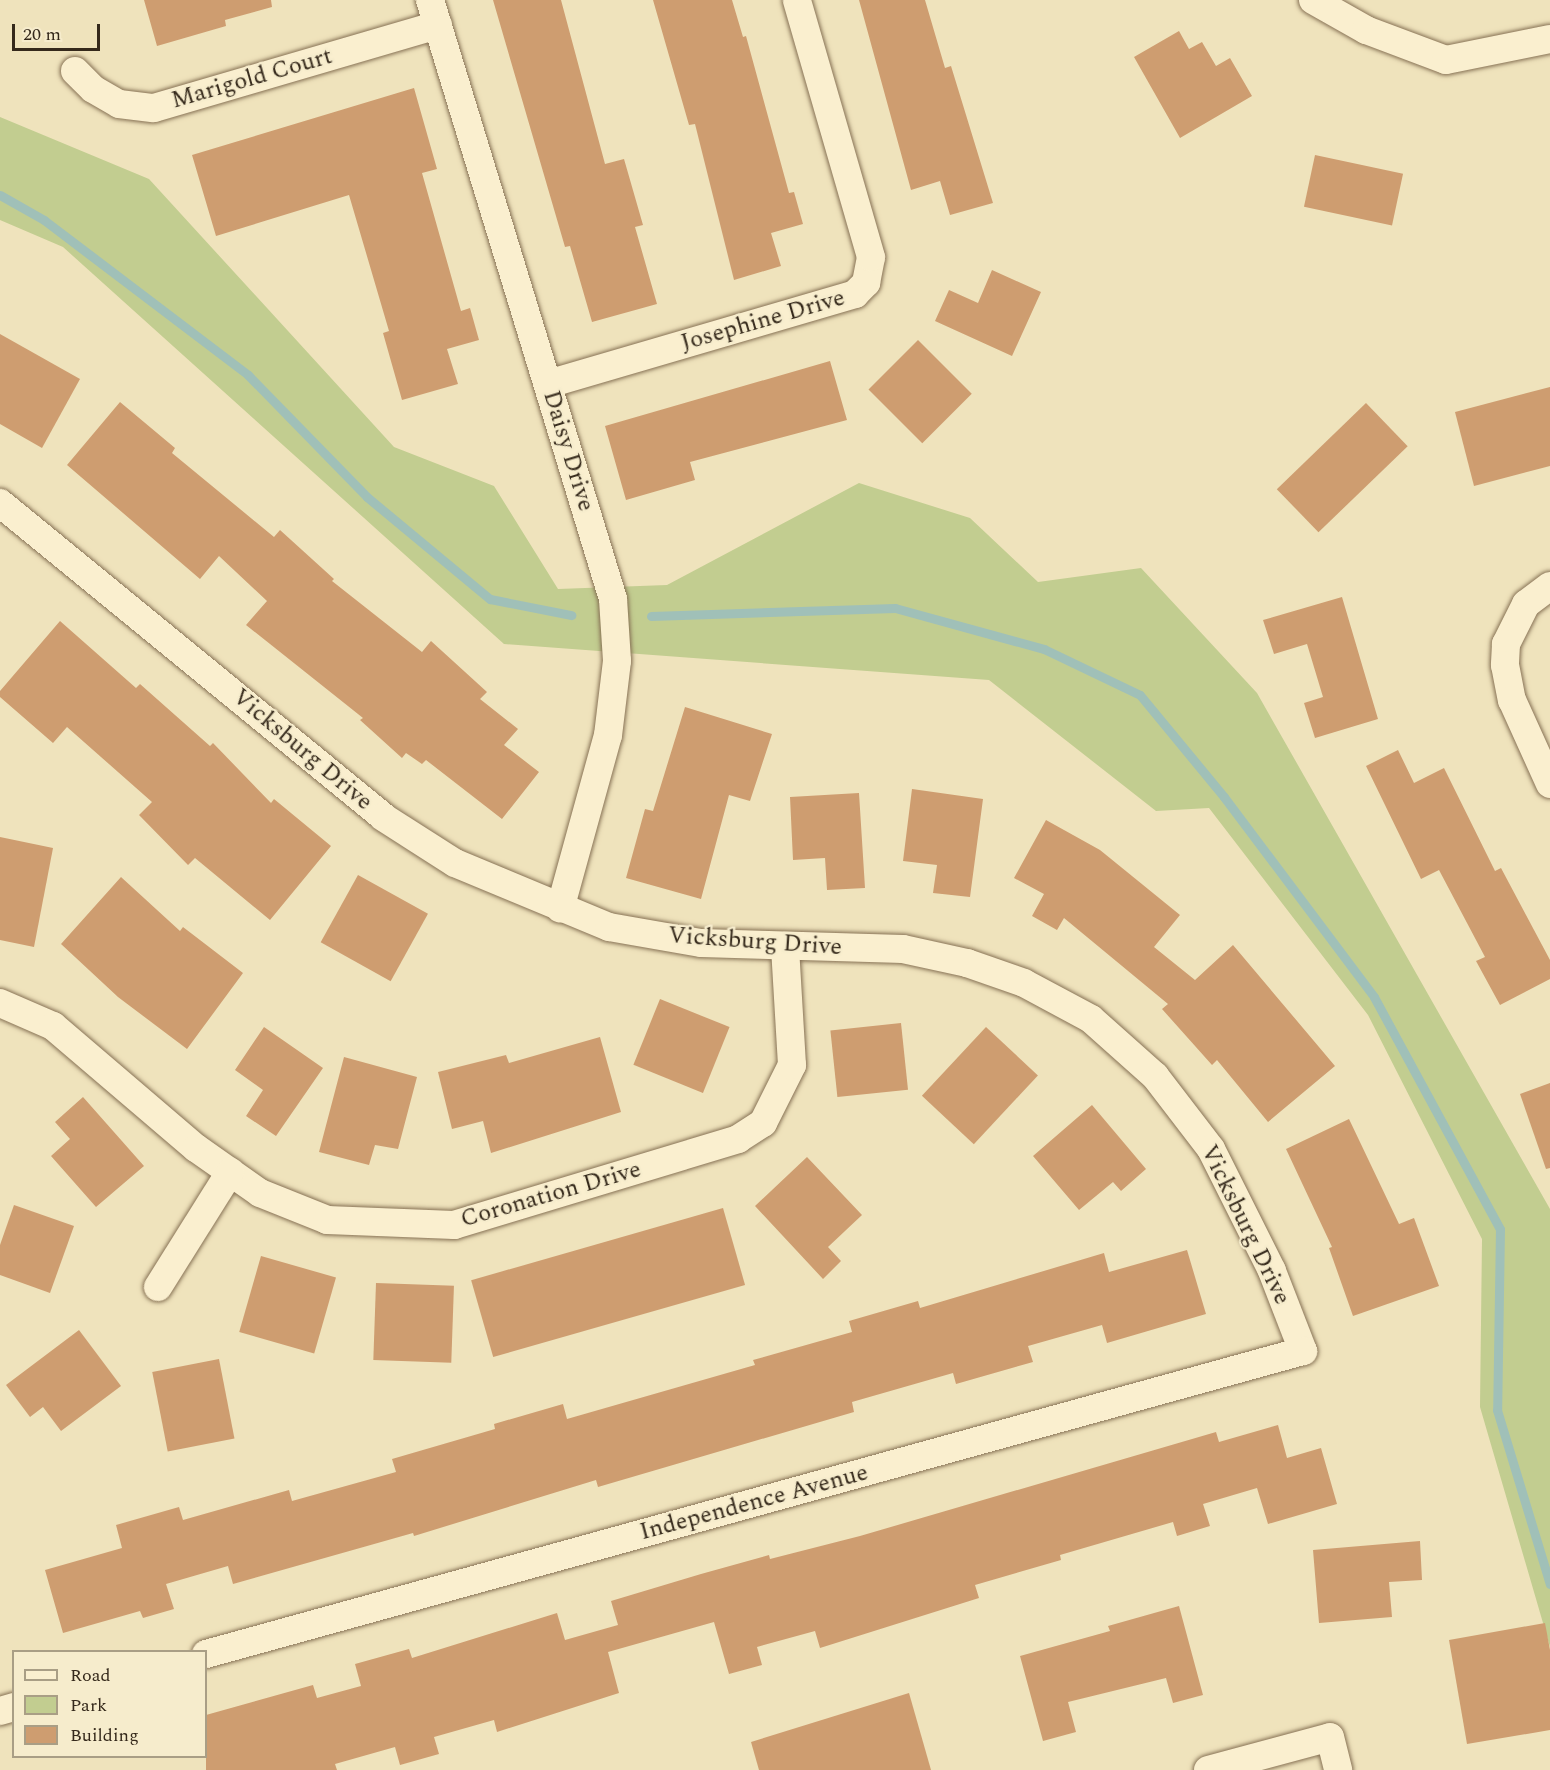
<!DOCTYPE html>
<html>
<head>
<meta charset="utf-8">
<style>
  body { margin:0 }
  #map { position:relative; width:1550px; height:1770px; overflow:hidden; background:#efe3bc; font-family:Spectral,serif }
  div>[style] { position:absolute }
  [style*='--x'] { left:calc(var(--x)*1px); top:calc(var(--y)*1px); width:calc(var(--w)*1px); rotate:calc(var(--a)*1deg) }
  .green>* { inset:0; background:#c2cd90 }
  .stream>* { height:9px; margin:-4.5px; padding:0 4.5px; transform-origin:4.5px; border-radius:4.5px; background:#a0c0b8 }
  .building>* { inset:0; background:#ce9d70; transform-origin:0 0 }
  .roads { filter:drop-shadow(0 0 2px #877255) drop-shadow(0 0 2px #877255) }
  .minor>* { height:28px; margin:-14px; padding:0 14px; transform-origin:14px; border-radius:14px; background:#faefcf }
  span { translate:-50% -50%; white-space:nowrap; text-align:center; line-height:1.15; -webkit-text-stroke:4.5px #f6eccc; paint-order:stroke }
  .street-label { font-size:24px; color:#35291b }
  .legend { position:absolute; left:12px; top:1650px; width:195px; height:108px; box-sizing:border-box; background:#f6eccc; border:2px solid #a99e85; margin:0; padding:8px 10px; list-style:none; font-size:18px; color:#35291b }
  .legend li { display:flex; align-items:center; gap:12px; height:30px }
  .legend b { width:30px; border:2px solid #a99e85 }
  .scale { position:absolute; left:12px; top:24px; width:88px; height:27px; box-sizing:border-box; border:3px solid #35291b; border-top:0; padding-left:8px; font-size:18px; line-height:21px; white-space:nowrap; color:#35291b; -webkit-text-stroke:4px #f6eccc; paint-order:stroke }
</style>
</head>
<body>
<div id="map">
  <div class="green">
    <i style="clip-path:polygon(0 117px,149px 179px,394px 447px,494px 486px,558px 589px,667px 585px,859px 483px,970px 518px,1038px 582px,1141px 568px,1257px 693px,1550px 1209px,1550px 1647px,1480px 1407px,1482px 1239px,1368px 1015px,1209px 808px,1156px 811px,989px 680px,504px 644px,63px 247px,0 220px)"></i>
  </div>
  <div class="stream">
    <i style="--x:0;--y:195;--w:51;--a:29.6"></i>
    <i style="--x:44;--y:220;--w:256;--a:37.2"></i>
    <i style="--x:248;--y:375;--w:170;--a:45.7"></i>
    <i style="--x:367;--y:497;--w:160;--a:39.7"></i>
    <i style="--x:490;--y:599;--w:83;--a:11.2"></i>
    <i style="--x:651;--y:616;--w:244;--a:-1.9"></i>
    <i style="--x:895;--y:608;--w:155;--a:15.4"></i>
    <i style="--x:1044;--y:649;--w:106;--a:25.6"></i>
    <i style="--x:1140;--y:695;--w:132;--a:50.5"></i>
    <i style="--x:1224;--y:797;--w:250;--a:53.1"></i>
    <i style="--x:1374;--y:997;--w:264;--a:61.5"></i>
    <i style="--x:1500;--y:1229;--w:181;--a:90.9"></i>
    <i style="--x:1497;--y:1410;--w:182;--a:73.1"></i>
  </div>
  <div class="building">
    <i style="clip-path:polygon(144px 0,271px 0,272px 7px,225px 20px,226px 26px,157px 46px)"></i>
    <i style="clip-path:polygon(493px 0,561px 0,605px 164px,624px 159px,643px 225px,635px 227px,657px 304px,592px 322px,570px 246px,565px 247px)"></i>
    <i style="clip-path:polygon(653px 0,732px 0,743px 37px,746px 36px,789px 193px,794px 192px,803px 224px,771px 233px,781px 266px,734px 280px,695px 124px,689px 125px)"></i>
    <i style="clip-path:polygon(859px 0,925px 0,945px 68px,951px 66px,993px 203px,950px 215px,940px 181px,911px 190px)"></i>
    <i style="clip-path:polygon(1179px 31px,1189px 49px,1202px 42px,1216px 66px,1230px 58px,1252px 96px,1180px 138px,1134px 57px)"></i>
    <i style="clip-path:polygon(414px 88px,437px 169px,422px 173px,461px 311px,470px 308px,479px 340px,447px 349px,458px 384px,402px 400px,383px 333px,389px 331px,349px 195px,216px 236px,192px 155px)"></i>
    <i style="left:1315px;top:155px;width:90px;height:53px;rotate:12deg"></i>
    <i style="clip-path:polygon(992px 270px,1041px 292px,1012px 356px,935px 321px,949px 290px,978px 303px)"></i>
    <i style="clip-path:polygon(0 334px,80px 379px,42px 448px,0 424px)"></i>
    <i style="left:918px;top:340px;width:76px;height:70px;rotate:45deg"></i>
    <i style="clip-path:polygon(830px 361px,847px 420px,690px 462px,695px 480px,626px 500px,605px 426px)"></i>
    <i style="clip-path:polygon(1550px 387px,1550px 466px,1474px 486px,1455px 412px)"></i>
    <i style="clip-path:polygon(120px 402px,175px 448px,172px 453px,274px 537px,280px 530px,334px 579px,332px 581px,422px 652px,431px 641px,487px 692px,480px 699px,518px 729px,504px 745px,539px 772px,502px 819px,426px 760px,422px 764px,406px 753px,402px 758px,360px 720px,363px 718px,246px 625px,267px 601px,219px 556px,200px 579px,67px 465px)"></i>
    <i style="left:1366px;top:403px;width:60px;height:124px;rotate:46deg"></i>
    <i style="clip-path:polygon(1342px 597px,1378px 719px,1315px 738px,1304px 703px,1323px 697px,1307px 644px,1274px 654px,1263px 620px)"></i>
    <i style="clip-path:polygon(60px 621px,136px 688px,140px 684px,210px 746px,213px 743px,271px 803px,274px 799px,331px 846px,270px 920px,195px 858px,188px 865px,139px 815px,152px 802px,67px 727px,53px 743px,0 697px,0 691px)"></i>
    <i style="clip-path:polygon(685px 707px,772px 734px,750px 801px,729px 795px,701px 899px,626px 878px,645px 809px,653px 811px)"></i>
    <i style="clip-path:polygon(1398px 750px,1414px 783px,1444px 768px,1495px 871px,1501px 868px,1550px 960px,1550px 979px,1500px 1005px,1476px 961px,1485px 957px,1439px 870px,1421px 879px,1366px 766px)"></i>
    <i style="clip-path:polygon(912px 789px,983px 799px,970px 897px,933px 893px,937px 865px,903px 861px)"></i>
    <i style="clip-path:polygon(859px 793px,865px 888px,827px 890px,825px 858px,793px 860px,790px 797px)"></i>
    <i style="clip-path:polygon(1046px 820px,1100px 850px,1180px 915px,1154px 947px,1195px 980px,1233px 945px,1335px 1066px,1268px 1122px,1217px 1060px,1212px 1065px,1162px 1009px,1168px 1004px,1064px 918px,1057px 930px,1032px 916px,1044px 894px,1014px 878px)"></i>
    <i style="clip-path:polygon(0 837px,53px 848px,34px 947px,0 940px)"></i>
    <i style="left:358px;top:875px;width:80px;height:77px;rotate:29deg"></i>
    <i style="clip-path:polygon(121px 877px,180px 931px,183px 927px,243px 973px,187px 1049px,118px 997px,61px 944px)"></i>
    <i style="left:660px;top:999px;width:75px;height:71px;rotate:22deg"></i>
    <i style="left:901px;top:1023px;width:67px;height:71px;rotate:84deg"></i>
    <i style="clip-path:polygon(264px 1027px,323px 1068px,276px 1136px,246px 1116px,263px 1090px,235px 1070px)"></i>
    <i style="left:986px;top:1027px;width:71px;height:94px;rotate:43deg"></i>
    <i style="clip-path:polygon(600px 1037px,621px 1112px,491px 1153px,483px 1121px,452px 1129px,438px 1072px,506px 1055px,509px 1063px)"></i>
    <i style="clip-path:polygon(344px 1057px,417px 1077px,398px 1149px,375px 1145px,369px 1165px,319px 1152px)"></i>
    <i style="clip-path:polygon(1550px 1083px,1550px 1168px,1546px 1169px,1520px 1094px)"></i>
    <i style="clip-path:polygon(83px 1097px,144px 1166px,96px 1207px,51px 1156px,70px 1139px,55px 1122px)"></i>
    <i style="clip-path:polygon(1092px 1105px,1146px 1169px,1121px 1191px,1113px 1182px,1079px 1210px,1033px 1156px)"></i>
    <i style="clip-path:polygon(1349px 1119px,1399px 1224px,1414px 1218px,1439px 1286px,1353px 1316px,1329px 1248px,1332px 1247px,1286px 1149px)"></i>
    <i style="clip-path:polygon(807px 1157px,862px 1215px,828px 1247px,841px 1261px,823px 1279px,755px 1206px)"></i>
    <i style="clip-path:polygon(14px 1205px,74px 1226px,50px 1293px,0 1275px,0 1245px)"></i>
    <i style="left:723px;top:1208px;width:80px;height:262px;rotate:74deg"></i>
    <i style="clip-path:polygon(1187px 1250px,1206px 1314px,1107px 1343px,1102px 1325px,1028px 1346px,1033px 1362px,956px 1384px,953px 1373px,852px 1402px,854px 1412px,673px 1465px,598px 1487px,596px 1480px,414px 1536px,413px 1533px,233px 1584px,228px 1566px,166px 1584px,174px 1609px,143px 1618px,140px 1611px,63px 1633px,45px 1570px,122px 1548px,116px 1525px,179px 1507px,183px 1520px,289px 1490px,292px 1501px,396px 1472px,392px 1459px,495px 1429px,494px 1424px,563px 1404px,567px 1419px,755px 1365px,753px 1360px,852px 1332px,849px 1321px,918px 1301px,920px 1308px,1104px 1253px,1109px 1272px)"></i>
    <i style="left:261px;top:1256px;width:78px;height:79px;rotate:16deg"></i>
    <i style="left:376px;top:1283px;width:78px;height:77px;rotate:2deg"></i>
    <i style="clip-path:polygon(79px 1330px,121px 1386px,61px 1431px,43px 1407px,30px 1417px,6px 1385px)"></i>
    <i style="left:219px;top:1359px;width:81px;height:68px;rotate:79deg"></i>
    <i style="clip-path:polygon(1278px 1425px,1287px 1458px,1321px 1448px,1337px 1504px,1268px 1524px,1257px 1488px,1203px 1504px,1210px 1526px,1177px 1536px,1173px 1522px,1060px 1555px,1061px 1560px,975px 1585px,979px 1598px,820px 1648px,815px 1631px,757px 1647px,762px 1665px,729px 1674px,714px 1622px,608px 1652px,619px 1693px,497px 1732px,494px 1720px,434px 1737px,439px 1754px,400px 1765px,395px 1747px,335px 1764px,337px 1770px,206px 1770px,206px 1715px,313px 1685px,317px 1698px,361px 1686px,355px 1664px,409px 1649px,412px 1658px,557px 1613px,565px 1640px,618px 1625px,611px 1601px,701px 1574px,769px 1555px,770px 1559px,860px 1536px,1216px 1432px,1219px 1442px)"></i>
    <i style="clip-path:polygon(1420px 1541px,1422px 1580px,1389px 1582px,1392px 1617px,1319px 1623px,1313px 1550px)"></i>
    <i style="clip-path:polygon(1179px 1606px,1203px 1695px,1173px 1703px,1166px 1678px,1068px 1702px,1076px 1732px,1043px 1741px,1020px 1656px,1110px 1631px,1108px 1626px)"></i>
    <i style="clip-path:polygon(1545px 1623px,1550px 1650px,1550px 1730px,1467px 1744px,1449px 1640px)"></i>
    <i style="clip-path:polygon(909px 1693px,931px 1770px,759px 1770px,751px 1742px)"></i>
  </div>
  <div class="roads">
    <div class="minor">
      <i style="--x:430;--y:0;--w:626;--a:73.01"></i>
      <i style="--x:613;--y:599;--w:62;--a:86.3"></i>
      <i style="--x:617;--y:661;--w:75;--a:96.9"></i>
      <i style="--x:608;--y:735;--w:180;--a:105.4"></i>
      <i style="--x:1313;--y:0;--w:61;--a:29.5"></i>
      <i style="--x:1366;--y:30;--w:85;--a:20.6"></i>
      <i style="--x:1446;--y:60;--w:106;--a:-11.4"></i>
      <i style="--x:75;--y:71;--w:25;--a:45"></i>
      <i style="--x:93;--y:89;--w:30;--a:30"></i>
      <i style="--x:119;--y:104;--w:35;--a:7"></i>
      <i style="--x:154;--y:108;--w:296;--a:-16.3"></i>
      <i style="--x:548;--y:384;--w:320;--a:-16.3"></i>
      <i style="--x:855;--y:294;--w:16;--a:-45"></i>
      <i style="--x:866;--y:283;--w:26;--a:-79"></i>
      <i style="--x:871;--y:257;--w:267;--a:-106.1"></i>
      <i style="--x:0;--y:503;--w:495;--a:39.3"></i>
      <i style="--x:383;--y:817;--w:85;--a:32.6"></i>
      <i style="--x:455;--y:863;--w:167;--a:22.6"></i>
      <i style="--x:609;--y:927;--w:93;--a:9.9"></i>
      <i style="--x:701;--y:943;--w:202;--a:1.7"></i>
      <i style="--x:903;--y:949;--w:66;--a:12.3"></i>
      <i style="--x:967;--y:963;--w:60;--a:19.3"></i>
      <i style="--x:1024;--y:983;--w:76;--a:28.2"></i>
      <i style="--x:1091;--y:1019;--w:86;--a:41.7"></i>
      <i style="--x:1155;--y:1076;--w:92;--a:52.5"></i>
      <i style="--x:1211;--y:1149;--w:136;--a:63.4"></i>
      <i style="--x:1272;--y:1271;--w:86;--a:68.8"></i>
      <i style="--x:1303;--y:1351;--w:1138;--a:164.56"></i>
      <i style="--x:1550;--y:586;--w:30;--a:143"></i>
      <i style="--x:1526;--y:604;--w:45;--a:116.6"></i>
      <i style="--x:1506;--y:644;--w:21;--a:93"></i>
      <i style="--x:1505;--y:665;--w:36;--a:79"></i>
      <i style="--x:1512;--y:700;--w:92;--a:65.7"></i>
      <i style="--x:0;--y:1003;--w:58;--a:23.5"></i>
      <i style="--x:53;--y:1026;--w:188;--a:40.5"></i>
      <i style="--x:196;--y:1148;--w:78;--a:35.1"></i>
      <i style="--x:260;--y:1193;--w:72;--a:21.9"></i>
      <i style="--x:327;--y:1220;--w:127;--a:2.3"></i>
      <i style="--x:454;--y:1225;--w:297;--a:-16.8"></i>
      <i style="--x:738;--y:1139;--w:30;--a:-33"></i>
      <i style="--x:763;--y:1123;--w:65;--a:-63.4"></i>
      <i style="--x:792;--y:1065;--w:119;--a:-93.4"></i>
      <i style="--x:158;--y:1287;--w:136;--a:-57.9"></i>
      <i style="--x:0;--y:1711;--w:15;--a:-16"></i>
      <i style="--x:1208;--y:1770;--w:126;--a:-15.1"></i>
      <i style="--x:1330;--y:1737;--w:34;--a:76"></i>
    </div>
  </div>
  <div class="street-label">
    <span style="left:252px;top:79px;rotate:-16deg">Marigold Court</span>
    <span style="left:763px;top:321px;rotate:-16deg">Josephine Drive</span>
    <span style="left:568px;top:451px;rotate:73deg">Daisy Drive</span>
    <span style="left:302px;top:750px;rotate:40deg">Vicksburg Drive</span>
    <span style="left:755px;top:942px;rotate:4deg">Vicksburg Drive</span>
    <span style="left:551px;top:1195px;rotate:-16deg">Coronation Drive</span>
    <span style="left:1245px;top:1225px;rotate:64deg">Vicksburg Drive</span>
    <span style="left:754px;top:1503px;rotate:-15deg">Independence Avenue</span>
  </div>
  <ul class="legend">
  <li><b style="height:8px;background:#faefcf"></b>Road</li>
  <li><b style="height:16px;background:#c2cd90"></b>Park</li>
  <li><b style="height:16px;background:#ce9d70"></b>Building</li>
  </ul>
  <div class="scale">20 m</div>
</div>
</body>
</html>
